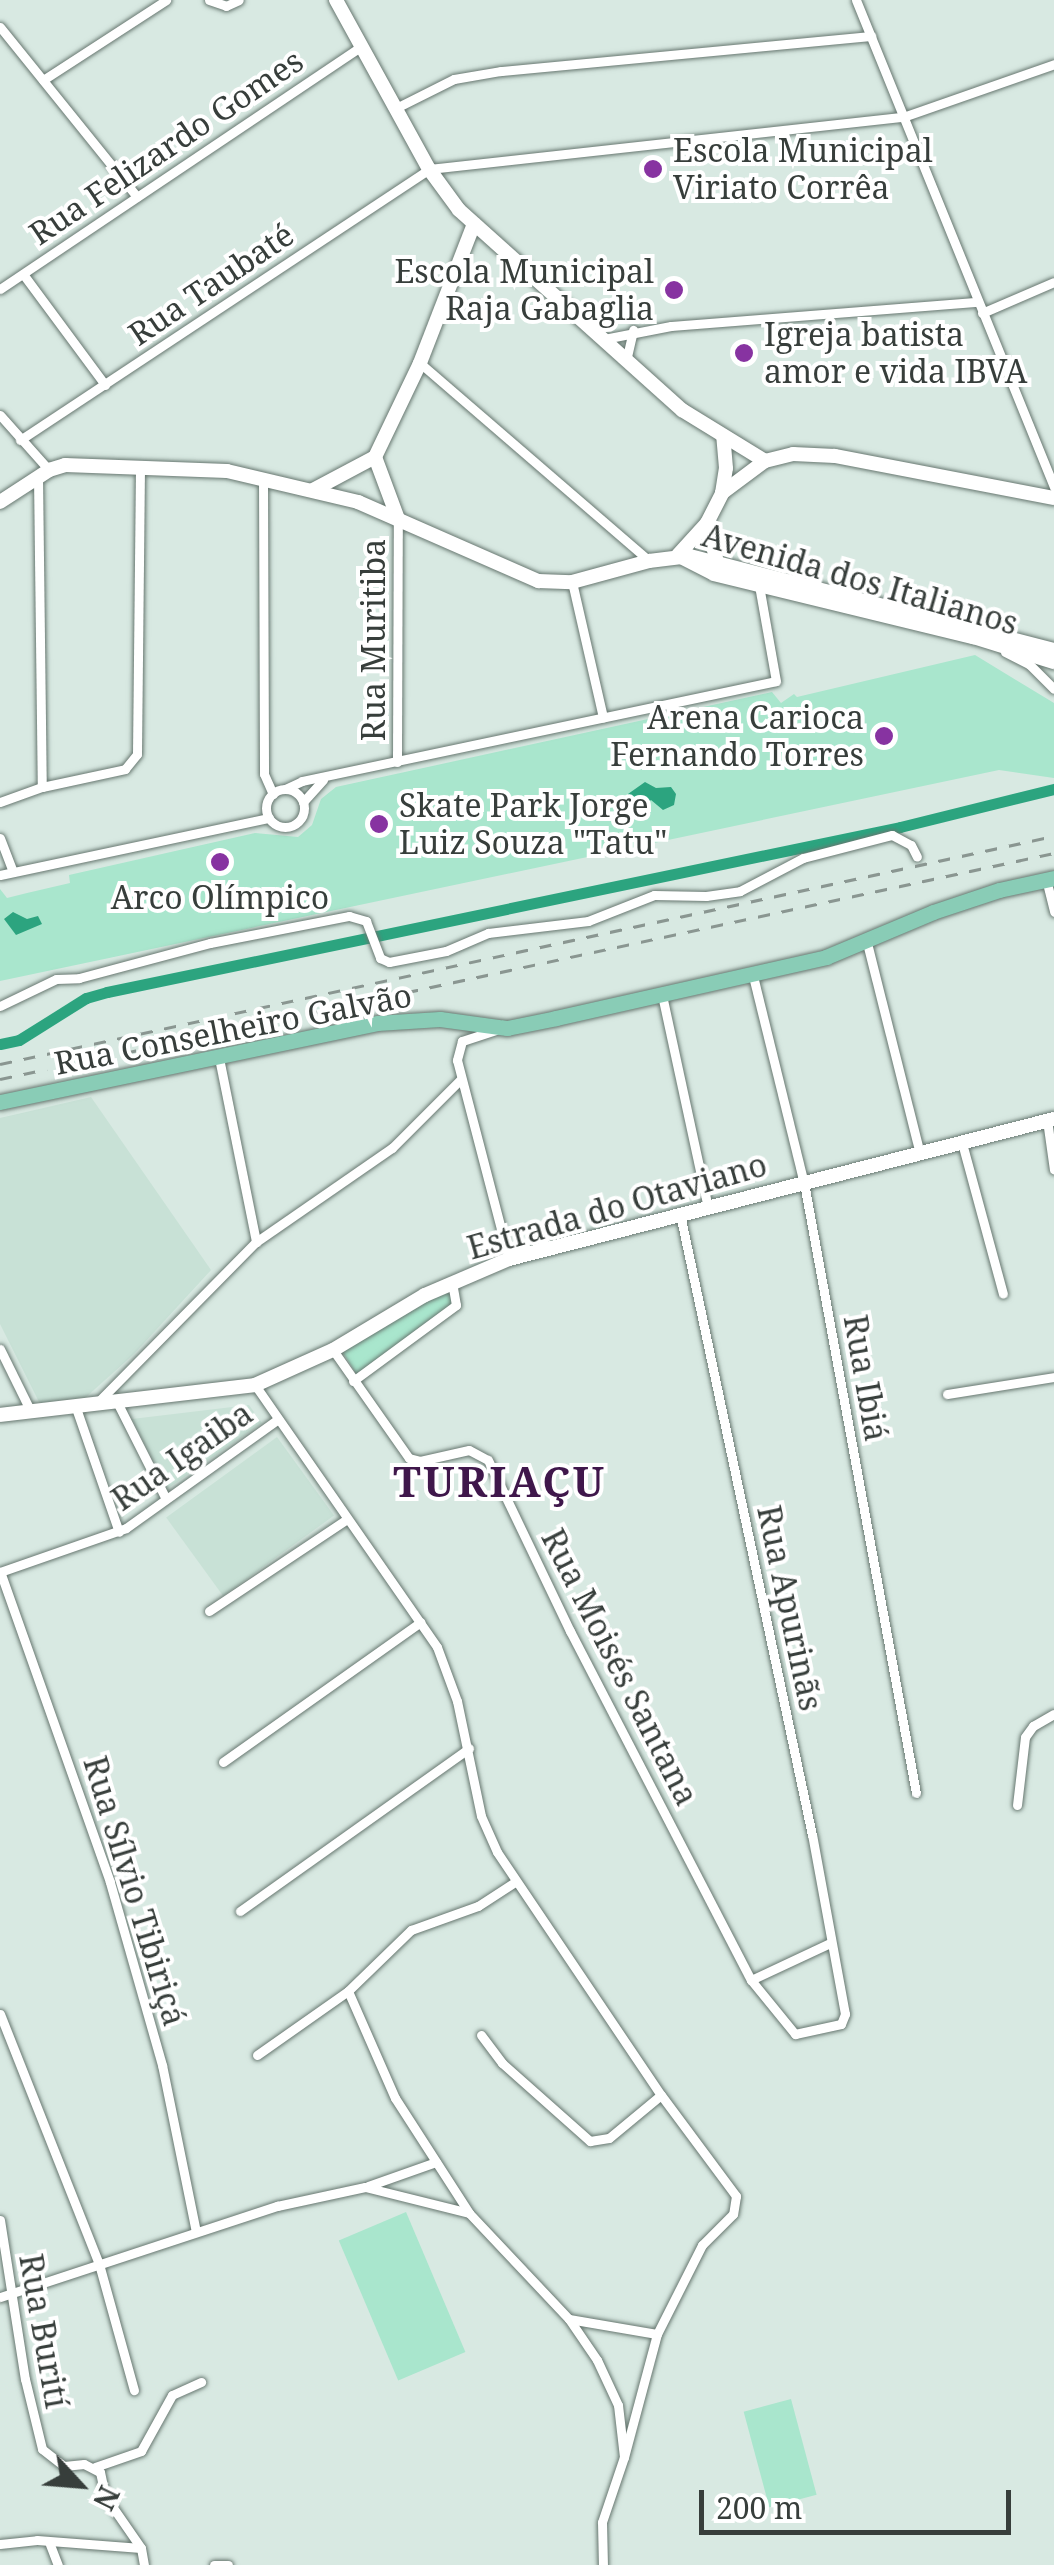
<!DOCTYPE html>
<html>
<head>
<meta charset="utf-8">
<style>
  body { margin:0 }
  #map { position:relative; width:1054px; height:2565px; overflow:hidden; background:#d8e9e2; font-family:"Noto Serif",serif }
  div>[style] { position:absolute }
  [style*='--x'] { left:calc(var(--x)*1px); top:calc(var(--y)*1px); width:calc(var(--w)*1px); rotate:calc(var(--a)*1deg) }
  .built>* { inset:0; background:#c8e1d6; transform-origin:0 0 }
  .green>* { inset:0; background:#a9e6cd; transform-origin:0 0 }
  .water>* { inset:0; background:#2ca47f }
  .canal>* { height:11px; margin:-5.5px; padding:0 5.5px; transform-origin:5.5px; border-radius:5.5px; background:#2ca47f }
  .roads { filter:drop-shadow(0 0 2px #677770) drop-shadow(0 0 2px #677770) }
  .street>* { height:9px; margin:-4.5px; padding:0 4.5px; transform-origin:4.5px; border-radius:4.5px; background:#fff }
  .street>.ring { margin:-4.5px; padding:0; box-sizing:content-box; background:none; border:9px solid #fff; border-radius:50% }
  .secondary>* { height:14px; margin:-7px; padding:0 7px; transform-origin:7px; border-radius:7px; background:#fff }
  .primary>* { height:15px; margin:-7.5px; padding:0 7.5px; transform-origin:7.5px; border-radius:7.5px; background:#89ccb6 }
  .rail>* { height:2.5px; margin-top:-1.25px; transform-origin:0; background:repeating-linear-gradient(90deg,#8a9691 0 12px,transparent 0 24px) }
  .dots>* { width:28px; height:28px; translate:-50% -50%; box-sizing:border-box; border:5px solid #fff; border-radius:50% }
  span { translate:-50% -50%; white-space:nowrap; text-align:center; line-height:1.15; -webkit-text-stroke:8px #fff; paint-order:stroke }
  .street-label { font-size:32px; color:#373e3b }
  .poi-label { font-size:32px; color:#373e3b }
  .left { translate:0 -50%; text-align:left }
  .right { translate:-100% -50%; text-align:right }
  .district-label { font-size:42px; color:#3f174b; font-weight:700; letter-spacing:2.5px }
  .north { position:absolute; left:30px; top:2435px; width:100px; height:100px; -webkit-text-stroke:8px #fff; paint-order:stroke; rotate:116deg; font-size:28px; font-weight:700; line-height:40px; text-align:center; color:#373e3b }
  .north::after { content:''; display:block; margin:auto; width:35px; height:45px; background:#373e3b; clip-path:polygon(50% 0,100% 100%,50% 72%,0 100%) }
  .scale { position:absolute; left:699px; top:2490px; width:312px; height:45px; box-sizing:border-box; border:5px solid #373e3b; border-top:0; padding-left:12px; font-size:30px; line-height:35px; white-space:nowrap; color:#373e3b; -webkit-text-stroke:8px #fff; paint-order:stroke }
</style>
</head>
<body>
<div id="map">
  <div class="built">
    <i style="clip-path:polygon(91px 1097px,211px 1270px,134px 1354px,85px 1398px,42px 1408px,0 1324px,0 1118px)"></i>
    <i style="clip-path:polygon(249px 1405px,262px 1423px,167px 1489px,132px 1419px)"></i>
    <i style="left:277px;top:1437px;width:97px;height:137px;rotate:54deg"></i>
  </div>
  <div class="green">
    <i style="clip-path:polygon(975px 655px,1054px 703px,1054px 778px,999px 770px,0 981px,0 889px,7px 898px,27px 893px,70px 883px,69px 875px,255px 833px,298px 837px,312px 825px,321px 799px,336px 787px,772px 692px,781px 703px,794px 694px,797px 697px)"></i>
    <i style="clip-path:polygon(451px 1290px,457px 1301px,357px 1375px,340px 1348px,408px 1308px)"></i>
    <i style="left:406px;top:2212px;width:152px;height:73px;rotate:67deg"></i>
    <i style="left:791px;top:2399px;width:99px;height:49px;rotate:75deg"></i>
  </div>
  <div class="water">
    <i style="clip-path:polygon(645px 782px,656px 788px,671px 787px,676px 794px,674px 805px,663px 810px,651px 800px,639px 810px,630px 808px,628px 794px)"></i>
    <i style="clip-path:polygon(13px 912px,27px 919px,38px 916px,42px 924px,16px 935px,4px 919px)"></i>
  </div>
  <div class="canal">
    <i style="--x:0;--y:1044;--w:19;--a:-12"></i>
    <i style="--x:19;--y:1040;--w:79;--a:-32.1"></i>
    <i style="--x:86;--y:998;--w:22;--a:-16"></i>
    <i style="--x:107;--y:992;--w:810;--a:-11.75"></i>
    <i style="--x:900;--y:827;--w:159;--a:-13.9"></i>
  </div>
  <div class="roads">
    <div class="street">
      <i style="--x:209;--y:0;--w:18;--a:19"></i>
      <i style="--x:226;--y:6;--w:14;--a:-25"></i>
      <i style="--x:856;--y:0;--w:526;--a:67.87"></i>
      <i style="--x:0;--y:27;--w:218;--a:51.1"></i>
      <i style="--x:43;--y:80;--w:147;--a:-33"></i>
      <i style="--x:396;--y:108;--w:65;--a:-26.6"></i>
      <i style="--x:454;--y:79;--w:48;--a:-9.7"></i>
      <i style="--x:501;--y:71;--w:372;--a:-5.4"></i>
      <i style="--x:23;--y:274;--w:138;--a:53.5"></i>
      <i style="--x:0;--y:289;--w:434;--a:-33.9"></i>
      <i style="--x:982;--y:313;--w:78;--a:-23.3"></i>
      <i style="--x:604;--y:339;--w:68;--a:-11"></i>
      <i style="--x:671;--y:326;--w:308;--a:-4.5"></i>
      <i style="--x:626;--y:361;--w:32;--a:-77"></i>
      <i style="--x:420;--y:363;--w:303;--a:40.8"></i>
      <i style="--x:0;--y:415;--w:74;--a:48.3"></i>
      <i style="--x:20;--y:440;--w:491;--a:-33.5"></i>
      <i style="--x:429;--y:169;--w:477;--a:-6.3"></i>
      <i style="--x:903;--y:117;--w:160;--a:-19.3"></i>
      <i style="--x:38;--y:476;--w:311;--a:89.3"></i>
      <i style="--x:263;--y:479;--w:295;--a:89.8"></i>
      <i style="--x:264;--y:774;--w:22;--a:66"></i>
      <i style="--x:572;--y:582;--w:139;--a:77.1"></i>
      <i style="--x:1005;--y:652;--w:27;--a:27"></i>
      <i style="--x:1029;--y:664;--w:35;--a:45"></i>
      <i style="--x:397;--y:762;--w:243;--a:-89.8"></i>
      <i style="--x:285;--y:789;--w:19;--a:-25"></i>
      <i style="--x:302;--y:781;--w:484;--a:-11.9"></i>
      <i style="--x:776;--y:681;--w:97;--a:-100.1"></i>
      <i class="ring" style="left:266px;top:789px;width:29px;height:29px"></i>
      <i style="--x:0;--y:802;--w:45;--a:-19.7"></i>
      <i style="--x:42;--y:787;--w:85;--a:-12.2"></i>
      <i style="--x:125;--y:769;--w:19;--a:-51"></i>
      <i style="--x:137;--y:754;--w:287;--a:-89.4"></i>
      <i style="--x:303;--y:802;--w:30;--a:-48"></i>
      <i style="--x:0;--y:838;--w:36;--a:69"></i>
      <i style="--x:0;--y:875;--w:275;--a:-12"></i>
      <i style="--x:1046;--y:879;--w:34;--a:76"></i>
      <i style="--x:866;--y:939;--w:222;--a:75.9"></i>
      <i style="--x:753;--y:976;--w:213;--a:76.2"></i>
      <i style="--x:804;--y:1183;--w:620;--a:79.6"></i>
      <i style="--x:662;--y:995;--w:217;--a:77.8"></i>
      <i style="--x:0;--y:1006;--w:62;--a:-25.7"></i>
      <i style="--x:56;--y:979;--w:23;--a:-2"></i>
      <i style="--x:79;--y:978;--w:136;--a:-15"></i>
      <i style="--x:210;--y:943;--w:142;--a:-11"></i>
      <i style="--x:349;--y:916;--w:18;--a:16"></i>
      <i style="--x:366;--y:921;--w:40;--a:69"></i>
      <i style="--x:380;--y:958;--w:10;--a:24"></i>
      <i style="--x:389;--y:962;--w:58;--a:-10.9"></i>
      <i style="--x:446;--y:951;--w:46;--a:-23.2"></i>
      <i style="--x:488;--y:933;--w:101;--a:-6.8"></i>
      <i style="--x:588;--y:921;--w:71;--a:-21.5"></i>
      <i style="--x:654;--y:895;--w:52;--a:1.1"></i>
      <i style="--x:706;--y:896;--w:34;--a:-8"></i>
      <i style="--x:740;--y:891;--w:71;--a:-27.6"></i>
      <i style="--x:803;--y:858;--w:92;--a:-14.5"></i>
      <i style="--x:892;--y:835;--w:21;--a:28"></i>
      <i style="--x:911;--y:845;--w:13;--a:63"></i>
      <i style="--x:496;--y:1030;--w:36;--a:162"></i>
      <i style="--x:462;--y:1041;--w:20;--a:105"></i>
      <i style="--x:457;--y:1060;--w:206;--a:75.4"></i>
      <i style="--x:219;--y:1058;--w:188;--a:78.6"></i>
      <i style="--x:1047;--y:1120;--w:50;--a:82"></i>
      <i style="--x:962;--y:1143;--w:156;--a:74.8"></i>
      <i style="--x:0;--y:1349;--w:70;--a:63.8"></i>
      <i style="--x:333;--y:1350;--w:132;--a:54.9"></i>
      <i style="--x:409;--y:1458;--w:11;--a:15"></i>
      <i style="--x:420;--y:1461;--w:50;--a:-12.7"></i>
      <i style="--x:469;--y:1450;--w:21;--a:28"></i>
      <i style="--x:488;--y:1460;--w:190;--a:64.4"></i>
      <i style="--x:570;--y:1631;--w:393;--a:62.6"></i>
      <i style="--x:751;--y:1980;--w:70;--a:50.8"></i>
      <i style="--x:795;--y:2034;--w:47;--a:-12.3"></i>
      <i style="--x:841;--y:2024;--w:11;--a:-68"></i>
      <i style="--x:845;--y:2014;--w:182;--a:-100.4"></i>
      <i style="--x:812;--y:1835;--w:635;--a:-102"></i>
      <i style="--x:353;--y:1381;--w:128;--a:-36.4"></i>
      <i style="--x:456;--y:1305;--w:23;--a:-100"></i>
      <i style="--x:255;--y:1385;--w:319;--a:55.2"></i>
      <i style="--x:437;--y:1647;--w:58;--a:69.7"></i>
      <i style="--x:457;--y:1701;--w:117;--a:78.2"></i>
      <i style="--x:481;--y:1816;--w:39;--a:66"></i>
      <i style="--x:497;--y:1852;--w:293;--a:56"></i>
      <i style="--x:661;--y:2095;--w:126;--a:53.4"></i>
      <i style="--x:736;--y:2196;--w:18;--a:99"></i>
      <i style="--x:733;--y:2214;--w:44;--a:135"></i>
      <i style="--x:702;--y:2245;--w:100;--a:116.8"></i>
      <i style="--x:657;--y:2334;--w:127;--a:105"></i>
      <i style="--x:947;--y:1394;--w:108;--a:-9"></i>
      <i style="--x:96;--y:1404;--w:228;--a:-45.4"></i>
      <i style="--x:256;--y:1242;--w:165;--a:-34.7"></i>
      <i style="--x:392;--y:1148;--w:96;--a:-45"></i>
      <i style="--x:118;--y:1404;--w:106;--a:63.2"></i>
      <i style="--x:76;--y:1408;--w:131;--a:70.9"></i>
      <i style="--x:209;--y:1611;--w:166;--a:-33.7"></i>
      <i style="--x:223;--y:1762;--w:242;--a:-35.3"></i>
      <i style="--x:1017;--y:1805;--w:68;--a:-83.3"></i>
      <i style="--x:1025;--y:1737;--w:14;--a:-54"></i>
      <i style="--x:1033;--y:1726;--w:24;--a:-30"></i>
      <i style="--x:240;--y:1911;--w:281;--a:-35.4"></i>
      <i style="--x:751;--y:1980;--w:87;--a:-25.1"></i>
      <i style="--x:348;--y:1991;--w:117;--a:66.3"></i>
      <i style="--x:395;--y:2098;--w:137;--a:57.2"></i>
      <i style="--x:469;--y:2213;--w:146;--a:46.7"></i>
      <i style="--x:569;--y:2319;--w:50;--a:55.7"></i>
      <i style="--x:597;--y:2360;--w:50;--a:65"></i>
      <i style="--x:618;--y:2405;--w:52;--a:83.4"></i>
      <i style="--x:624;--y:2457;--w:69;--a:108.7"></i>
      <i style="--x:602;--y:2522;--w:43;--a:88.7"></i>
      <i style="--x:0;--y:2014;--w:269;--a:68.4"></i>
      <i style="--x:99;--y:2264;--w:131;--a:74.5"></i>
      <i style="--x:481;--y:2035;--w:35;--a:53"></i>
      <i style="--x:502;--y:2063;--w:118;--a:41.6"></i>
      <i style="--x:590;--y:2141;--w:19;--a:-9"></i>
      <i style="--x:609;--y:2138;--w:67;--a:-39.6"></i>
      <i style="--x:257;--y:2055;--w:111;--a:-35.1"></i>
      <i style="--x:348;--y:1991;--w:88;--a:-44.1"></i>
      <i style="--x:411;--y:1930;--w:71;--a:-19.7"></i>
      <i style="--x:478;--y:1906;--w:44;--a:-33"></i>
      <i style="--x:368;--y:2186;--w:72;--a:-19.4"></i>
      <i style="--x:0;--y:2220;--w:161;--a:81.1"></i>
      <i style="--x:25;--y:2379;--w:72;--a:76.3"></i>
      <i style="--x:42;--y:2449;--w:28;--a:38"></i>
      <i style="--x:64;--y:2466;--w:20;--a:-6"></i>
      <i style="--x:84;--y:2464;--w:18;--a:27"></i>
      <i style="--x:100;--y:2472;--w:25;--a:78"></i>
      <i style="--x:105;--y:2496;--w:63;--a:55.3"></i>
      <i style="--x:141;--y:2548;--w:17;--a:80"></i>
      <i style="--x:196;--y:2232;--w:170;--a:-101.5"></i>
      <i style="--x:162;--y:2065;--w:190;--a:-105.9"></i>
      <i style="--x:110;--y:1882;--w:329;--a:-109.5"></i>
      <i style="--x:0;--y:1572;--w:133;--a:-19.2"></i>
      <i style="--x:126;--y:1528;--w:187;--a:-35.6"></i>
      <i style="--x:0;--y:2297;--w:292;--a:-18.2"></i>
      <i style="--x:277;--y:2206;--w:90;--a:-12.2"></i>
      <i style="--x:365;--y:2187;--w:107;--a:14"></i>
      <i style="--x:569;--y:2319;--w:89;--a:9.7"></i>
      <i style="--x:95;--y:2467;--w:49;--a:-19.2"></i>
      <i style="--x:141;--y:2451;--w:64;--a:-61"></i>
      <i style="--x:172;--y:2395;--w:32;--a:-24"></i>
      <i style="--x:49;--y:2542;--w:25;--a:69"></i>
      <i style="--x:0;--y:2544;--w:37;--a:-6"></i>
      <i style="--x:37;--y:2540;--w:104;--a:4.4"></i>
      <i style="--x:214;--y:2565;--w:14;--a:0"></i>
    </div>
    <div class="secondary">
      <i style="--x:336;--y:0;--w:193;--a:61.2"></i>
      <i style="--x:429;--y:169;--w:51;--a:53.8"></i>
      <i style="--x:459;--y:210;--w:300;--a:41.9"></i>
      <i style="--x:682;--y:410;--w:97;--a:31.6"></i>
      <i style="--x:375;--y:457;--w:66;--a:69.6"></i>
      <i style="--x:313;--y:490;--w:70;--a:-28"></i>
      <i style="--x:375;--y:457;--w:104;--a:-64.4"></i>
      <i style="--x:420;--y:363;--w:149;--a:-68.8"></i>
      <i style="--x:722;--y:493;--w:25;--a:-81"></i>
      <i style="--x:726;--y:468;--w:32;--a:-95"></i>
      <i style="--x:0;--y:502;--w:59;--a:-33.1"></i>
      <i style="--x:49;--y:470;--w:17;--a:-17"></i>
      <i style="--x:65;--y:465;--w:162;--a:2.1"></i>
      <i style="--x:227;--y:471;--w:135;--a:13.3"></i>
      <i style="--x:358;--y:502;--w:197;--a:23.7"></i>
      <i style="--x:538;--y:581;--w:34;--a:2"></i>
      <i style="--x:572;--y:582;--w:80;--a:-15.3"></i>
      <i style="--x:649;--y:561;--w:41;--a:-7"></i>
      <i style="--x:690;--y:556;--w:376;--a:14.5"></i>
      <i style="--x:707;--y:523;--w:40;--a:75.6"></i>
      <i style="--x:678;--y:555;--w:43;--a:-47.8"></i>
      <i style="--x:707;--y:523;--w:34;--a:-63"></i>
      <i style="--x:722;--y:493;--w:54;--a:-36.7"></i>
      <i style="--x:765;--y:461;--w:29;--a:-14"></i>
      <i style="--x:793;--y:454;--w:42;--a:2.7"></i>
      <i style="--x:835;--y:456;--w:223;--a:10.9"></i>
      <i style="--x:679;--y:556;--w:39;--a:27"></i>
      <i style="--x:714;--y:574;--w:267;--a:13.7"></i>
      <i style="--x:973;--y:637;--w:85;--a:17.2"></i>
      <i style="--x:0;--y:1415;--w:257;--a:-6.7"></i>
      <i style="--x:255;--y:1385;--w:85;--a:-24.2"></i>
      <i style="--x:333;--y:1350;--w:107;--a:-30.9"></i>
      <i style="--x:425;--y:1295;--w:91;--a:-23.2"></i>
      <i style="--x:509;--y:1259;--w:563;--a:-14.41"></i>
    </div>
    <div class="primary">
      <i style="--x:0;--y:1102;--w:385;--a:-11.8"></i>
      <i style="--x:377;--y:1023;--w:63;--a:-3.6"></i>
      <i style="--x:440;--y:1019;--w:68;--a:7.7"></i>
      <i style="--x:507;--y:1028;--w:50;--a:-11.5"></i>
      <i style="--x:556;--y:1018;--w:277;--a:-12.7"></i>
      <i style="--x:826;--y:957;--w:116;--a:-22.8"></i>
      <i style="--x:933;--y:912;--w:70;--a:-18.4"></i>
      <i style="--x:999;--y:890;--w:56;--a:-12.3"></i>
    </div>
  </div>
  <div class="rail">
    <i style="--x:101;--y:1058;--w:975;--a:-12.14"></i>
    <i style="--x:0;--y:1064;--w:1078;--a:-12.21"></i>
    <i style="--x:0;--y:1079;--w:48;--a:-12"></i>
  </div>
  <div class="dots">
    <i style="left:653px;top:169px;background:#8733a1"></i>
    <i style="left:674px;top:290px;background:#8733a1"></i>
    <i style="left:744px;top:353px;background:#8733a1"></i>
    <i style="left:884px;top:736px;background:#8733a1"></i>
    <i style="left:379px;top:824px;background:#8733a1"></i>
    <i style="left:220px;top:862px;background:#8733a1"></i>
  </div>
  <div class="street-label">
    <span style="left:166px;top:147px;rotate:-34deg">Rua Felizardo Gomes</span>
    <span style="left:211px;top:284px;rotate:-34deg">Rua Taubaté</span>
    <span style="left:860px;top:579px;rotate:16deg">Avenida dos Italianos</span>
    <span style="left:373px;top:640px;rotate:-90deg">Rua Muritiba</span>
    <span style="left:233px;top:1029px;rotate:-11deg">Rua Conselheiro Galvão</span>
    <span style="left:617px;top:1206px;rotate:-16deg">Estrada do Otaviano</span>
    <span style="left:866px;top:1378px;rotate:80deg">Rua Ibiá</span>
    <span style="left:182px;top:1456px;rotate:-35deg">Rua Igaiba</span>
    <span style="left:790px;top:1608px;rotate:78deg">Rua Apurinãs</span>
    <span style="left:620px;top:1667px;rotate:63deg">Rua Moisés Santana</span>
    <span style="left:135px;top:1891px;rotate:73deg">Rua Sílvio Tibiriçá</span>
    <span style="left:44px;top:2331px;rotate:80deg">Rua Burití</span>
  </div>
  <div class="poi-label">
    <span class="left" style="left:673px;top:169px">Escola Municipal<br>Viriato Corrêa</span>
    <span class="right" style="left:654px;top:290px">Escola Municipal<br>Raja Gabaglia</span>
    <span class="left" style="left:764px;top:353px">Igreja batista<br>amor e vida IBVA</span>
    <span class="right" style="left:864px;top:736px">Arena Carioca<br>Fernando Torres</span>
    <span class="left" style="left:399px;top:824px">Skate Park Jorge<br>Luiz Souza "Tatu"</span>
    <span style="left:220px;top:897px">Arco Olímpico</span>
  </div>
  <div class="district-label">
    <span style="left:500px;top:1481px">TURIAÇU</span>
  </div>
  <div class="north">N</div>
  <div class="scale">200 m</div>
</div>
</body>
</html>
